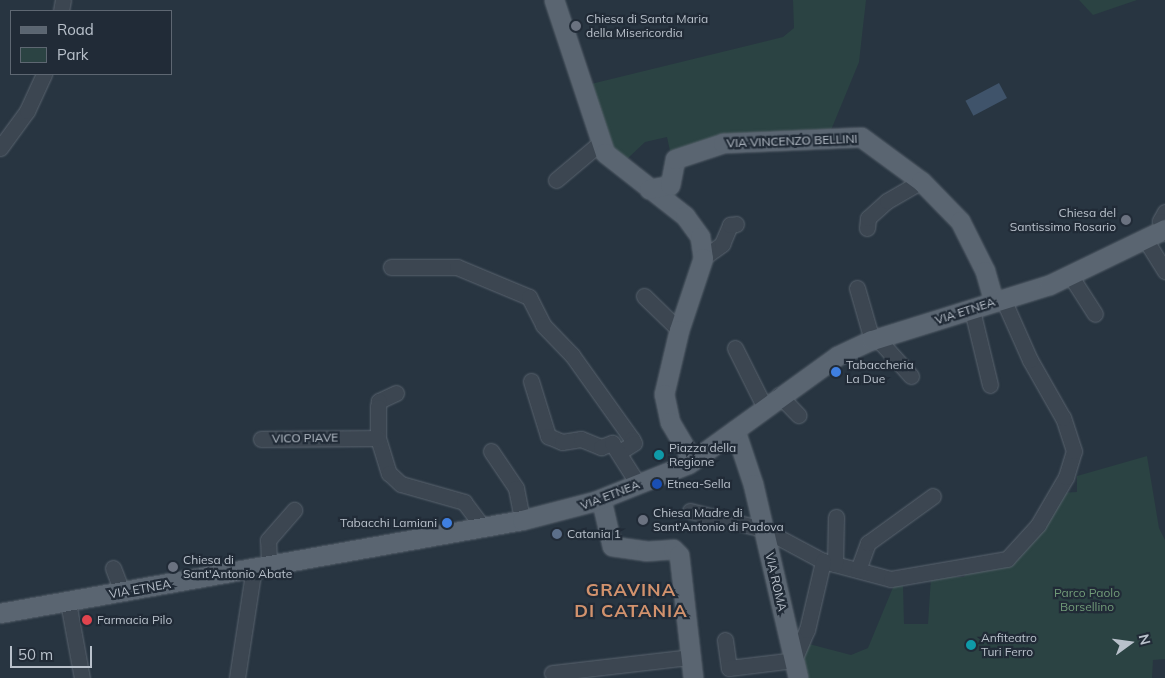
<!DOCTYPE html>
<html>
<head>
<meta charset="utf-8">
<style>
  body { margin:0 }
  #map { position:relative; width:1165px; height:678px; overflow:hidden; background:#283541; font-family:Mulish,sans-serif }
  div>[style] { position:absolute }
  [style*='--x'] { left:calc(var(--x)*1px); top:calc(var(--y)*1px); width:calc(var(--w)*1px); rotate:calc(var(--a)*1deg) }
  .green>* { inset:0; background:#2b4343 }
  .water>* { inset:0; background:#3f536a; transform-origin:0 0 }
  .roads { filter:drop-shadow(0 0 1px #5a646f) drop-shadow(0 0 1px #5a646f) }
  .minor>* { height:15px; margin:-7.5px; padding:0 7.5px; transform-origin:7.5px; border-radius:7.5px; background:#3c4651 }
  .major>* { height:19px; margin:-9.5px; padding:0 9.5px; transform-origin:9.5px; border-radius:9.5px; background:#5a6571 }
  .dots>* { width:14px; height:14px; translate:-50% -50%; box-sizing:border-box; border:2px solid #212b37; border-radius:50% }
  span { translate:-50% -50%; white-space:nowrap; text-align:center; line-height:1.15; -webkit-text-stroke:4.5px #212b37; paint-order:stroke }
  .poi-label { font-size:12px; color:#b9c1cb }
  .left { translate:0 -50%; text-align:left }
  .right { translate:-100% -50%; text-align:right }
  .street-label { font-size:12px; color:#b9c1cb }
  .park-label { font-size:12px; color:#719b78 }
  .district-label { font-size:18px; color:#d2926d; font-weight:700; letter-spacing:1px }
  .legend { position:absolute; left:10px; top:10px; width:162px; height:65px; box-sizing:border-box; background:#212b37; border:1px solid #5e6772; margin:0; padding:6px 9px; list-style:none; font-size:15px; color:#b9c1cb }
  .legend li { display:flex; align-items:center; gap:10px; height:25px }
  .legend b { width:25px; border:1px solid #5e6772 }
  .north { position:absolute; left:1105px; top:618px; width:50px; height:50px; -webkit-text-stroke:4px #212b37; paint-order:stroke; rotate:76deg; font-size:14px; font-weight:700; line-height:20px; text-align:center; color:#b9c1cb }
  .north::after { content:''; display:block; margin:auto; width:18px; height:22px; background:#b9c1cb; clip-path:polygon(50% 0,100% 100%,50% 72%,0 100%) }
  .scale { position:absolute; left:10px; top:646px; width:82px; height:22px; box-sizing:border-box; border:2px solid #b9c1cb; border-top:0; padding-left:6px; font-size:15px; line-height:18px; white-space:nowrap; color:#b9c1cb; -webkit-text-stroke:4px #212b37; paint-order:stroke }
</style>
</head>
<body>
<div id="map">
  <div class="green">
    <i style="clip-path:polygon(793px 0,866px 0,859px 62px,831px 130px,726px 137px,670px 151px,667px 137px,645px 142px,626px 160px,610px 146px,591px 84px,783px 37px,794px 28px)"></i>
    <i style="clip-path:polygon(1079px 0,1137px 0,1093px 15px)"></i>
    <i style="clip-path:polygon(1147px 456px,1159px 528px,1165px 540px,1165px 659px,1153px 660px,1152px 678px,803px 678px,800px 666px,809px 644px,851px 655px,868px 648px,894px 585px,903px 586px,904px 624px,928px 624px,931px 577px,964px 577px,966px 572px,1008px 566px,1029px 547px,1059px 493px,1077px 492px,1077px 476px)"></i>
  </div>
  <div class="water">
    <i style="left:999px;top:83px;width:17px;height:38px;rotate:62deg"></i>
  </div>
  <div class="roads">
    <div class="minor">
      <i style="--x:61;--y:11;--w:11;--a:-80"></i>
      <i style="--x:0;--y:148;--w:46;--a:-53.9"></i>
      <i style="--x:27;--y:111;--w:41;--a:-65.3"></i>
      <i style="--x:556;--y:180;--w:59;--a:-40.2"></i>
      <i style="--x:1165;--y:212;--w:10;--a:119"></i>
      <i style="--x:1160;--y:221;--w:13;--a:67"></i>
      <i style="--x:867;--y:228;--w:10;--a:-84"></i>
      <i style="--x:868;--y:218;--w:25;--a:-42"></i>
      <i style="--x:887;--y:201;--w:39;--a:-30"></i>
      <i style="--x:1145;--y:239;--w:38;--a:58"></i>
      <i style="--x:703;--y:258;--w:24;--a:-36"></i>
      <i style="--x:722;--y:244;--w:21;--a:-67"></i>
      <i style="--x:730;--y:225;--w:6;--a:-9"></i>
      <i style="--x:391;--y:267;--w:66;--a:0"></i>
      <i style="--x:457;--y:267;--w:78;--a:22.6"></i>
      <i style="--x:529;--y:297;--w:31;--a:63"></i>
      <i style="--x:543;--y:325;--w:42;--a:46"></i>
      <i style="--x:572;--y:355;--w:103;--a:54.5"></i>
      <i style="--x:632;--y:439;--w:4;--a:63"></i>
      <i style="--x:634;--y:443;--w:15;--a:148"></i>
      <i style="--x:1070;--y:275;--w:46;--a:57.3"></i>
      <i style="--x:857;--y:288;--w:54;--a:73.9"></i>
      <i style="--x:644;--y:296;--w:49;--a:44.2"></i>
      <i style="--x:972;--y:310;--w:77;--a:76.5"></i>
      <i style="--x:877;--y:338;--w:51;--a:48.2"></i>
      <i style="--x:735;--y:348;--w:65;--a:63.4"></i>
      <i style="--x:531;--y:381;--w:58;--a:72.8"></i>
      <i style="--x:548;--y:436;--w:15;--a:23"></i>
      <i style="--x:562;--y:442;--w:19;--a:-9"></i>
      <i style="--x:581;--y:439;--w:22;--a:22"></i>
      <i style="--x:601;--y:447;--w:12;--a:-20"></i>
      <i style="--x:612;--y:443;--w:49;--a:57.6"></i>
      <i style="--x:396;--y:393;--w:19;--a:155"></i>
      <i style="--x:379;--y:401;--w:6;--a:99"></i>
      <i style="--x:378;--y:407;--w:31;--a:90"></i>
      <i style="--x:378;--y:438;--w:37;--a:73"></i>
      <i style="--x:389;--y:473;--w:16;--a:43"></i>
      <i style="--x:401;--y:484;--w:66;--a:15.9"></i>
      <i style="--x:464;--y:502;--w:31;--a:53"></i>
      <i style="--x:779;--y:395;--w:28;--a:46"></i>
      <i style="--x:261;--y:439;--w:117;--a:-0.5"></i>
      <i style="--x:491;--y:451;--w:45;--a:56"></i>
      <i style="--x:516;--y:488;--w:33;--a:79"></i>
      <i style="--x:690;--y:511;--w:75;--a:13.9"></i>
      <i style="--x:763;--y:529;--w:68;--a:28.1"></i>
      <i style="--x:823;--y:561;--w:70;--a:14.8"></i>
      <i style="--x:891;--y:579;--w:118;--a:-9.8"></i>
      <i style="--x:1007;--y:559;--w:46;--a:-47.6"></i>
      <i style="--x:1038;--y:525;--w:56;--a:-59.7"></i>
      <i style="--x:1066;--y:477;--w:27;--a:-73"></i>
      <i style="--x:1074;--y:451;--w:35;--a:-108"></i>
      <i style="--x:1063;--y:418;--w:67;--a:-119.6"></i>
      <i style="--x:1030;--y:360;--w:67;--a:-113.9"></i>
      <i style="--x:835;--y:564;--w:47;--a:-88.8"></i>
      <i style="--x:269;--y:565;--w:25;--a:-92"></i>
      <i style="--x:268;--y:540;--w:40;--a:-49"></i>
      <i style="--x:113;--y:568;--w:26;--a:69"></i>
      <i style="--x:858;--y:570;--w:29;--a:-70"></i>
      <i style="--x:868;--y:543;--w:80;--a:-35.9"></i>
      <i style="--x:68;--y:602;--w:77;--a:79.6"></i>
      <i style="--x:725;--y:640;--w:28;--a:82"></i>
      <i style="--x:729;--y:668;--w:65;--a:-7"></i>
      <i style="--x:794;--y:660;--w:33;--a:-67"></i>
      <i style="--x:807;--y:630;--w:71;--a:-76.9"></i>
      <i style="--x:552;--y:673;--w:139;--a:-6.6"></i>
      <i style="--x:237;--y:678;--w:112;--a:-81.3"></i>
    </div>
    <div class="major">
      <i style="--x:554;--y:0;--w:161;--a:71.6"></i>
      <i style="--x:605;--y:153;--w:102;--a:38.2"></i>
      <i style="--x:685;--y:216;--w:26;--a:54"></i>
      <i style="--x:700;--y:237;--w:21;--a:82"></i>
      <i style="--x:703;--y:258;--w:76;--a:108.4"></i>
      <i style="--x:679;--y:330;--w:66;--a:103.2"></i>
      <i style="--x:664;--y:394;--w:29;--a:78"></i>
      <i style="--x:670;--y:422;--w:45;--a:59.5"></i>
      <i style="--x:649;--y:189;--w:21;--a:-11"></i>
      <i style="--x:670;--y:185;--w:26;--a:-79"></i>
      <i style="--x:675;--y:159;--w:51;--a:-18.4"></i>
      <i style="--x:723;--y:143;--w:138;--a:-2.5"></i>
      <i style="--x:861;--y:137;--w:74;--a:36.3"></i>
      <i style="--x:921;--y:181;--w:56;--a:45.7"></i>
      <i style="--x:960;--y:221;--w:56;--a:63.4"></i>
      <i style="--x:985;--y:271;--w:32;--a:74"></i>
      <i style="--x:735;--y:430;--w:57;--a:71.6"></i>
      <i style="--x:753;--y:484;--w:199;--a:76.9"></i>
      <i style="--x:601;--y:499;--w:48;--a:76.8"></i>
      <i style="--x:612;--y:546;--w:34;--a:8"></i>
      <i style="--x:646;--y:551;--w:27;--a:-4"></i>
      <i style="--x:673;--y:549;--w:8;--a:45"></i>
      <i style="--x:679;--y:555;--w:124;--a:83.5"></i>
      <i style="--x:0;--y:613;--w:530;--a:-10.1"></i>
      <i style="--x:522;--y:520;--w:75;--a:-14.6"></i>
      <i style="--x:595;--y:501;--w:100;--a:-21.7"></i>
      <i style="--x:688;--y:464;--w:184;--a:-35.9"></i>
      <i style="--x:837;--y:356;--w:38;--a:-25"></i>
      <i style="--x:872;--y:340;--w:185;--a:-17.3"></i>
      <i style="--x:1049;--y:285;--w:129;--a:-25.8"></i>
    </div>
  </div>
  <div class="dots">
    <i style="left:576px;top:26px;background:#6b7280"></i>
    <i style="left:1126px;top:220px;background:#6b7280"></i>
    <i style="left:836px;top:372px;background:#3f7fe0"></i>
    <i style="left:659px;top:455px;background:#0f9aa8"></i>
    <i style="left:657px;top:484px;background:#1a4fb4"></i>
    <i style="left:643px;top:520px;background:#6b7280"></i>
    <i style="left:447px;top:523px;background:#3f7fe0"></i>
    <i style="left:557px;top:534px;background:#5c6f8a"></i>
    <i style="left:173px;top:567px;background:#6b7280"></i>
    <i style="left:87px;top:620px;background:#e0444e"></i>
    <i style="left:971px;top:645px;background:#0f9aa8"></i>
  </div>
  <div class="poi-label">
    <span class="left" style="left:586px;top:26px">Chiesa di Santa Maria<br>della Misericordia</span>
    <span class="right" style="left:1116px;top:220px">Chiesa del<br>Santissimo Rosario</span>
    <span class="left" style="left:846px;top:372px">Tabaccheria<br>La Due</span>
    <span class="left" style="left:669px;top:455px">Piazza della<br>Regione</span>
    <span class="left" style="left:667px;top:484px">Etnea-Sella</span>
    <span class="left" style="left:653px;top:520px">Chiesa Madre di<br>Sant'Antonio di Padova</span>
    <span class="right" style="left:437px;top:523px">Tabacchi Lamiani</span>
    <span class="left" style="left:567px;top:534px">Catania 1</span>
    <span class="left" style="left:183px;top:567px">Chiesa di<br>Sant'Antonio Abate</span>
    <span class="left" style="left:97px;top:620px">Farmacia Pilo</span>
    <span class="left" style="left:981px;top:645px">Anfiteatro<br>Turi Ferro</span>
  </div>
  <div class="street-label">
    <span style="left:792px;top:141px;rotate:-2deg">VIA VINCENZO BELLINI</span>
    <span style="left:965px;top:311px;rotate:-18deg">VIA ETNEA</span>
    <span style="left:305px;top:438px;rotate:-1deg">VICO PIAVE</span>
    <span style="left:610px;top:495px;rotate:-21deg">VIA ETNEA</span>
    <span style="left:776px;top:582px;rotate:77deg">VIA ROMA</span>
    <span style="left:140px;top:589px;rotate:-10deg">VIA ETNEA</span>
  </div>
  <div class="park-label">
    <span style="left:1087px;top:600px">Parco Paolo<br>Borsellino</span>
  </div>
  <div class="district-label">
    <span style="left:631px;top:601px">GRAVINA<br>DI CATANIA</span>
  </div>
  <ul class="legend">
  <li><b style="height:6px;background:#5a6571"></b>Road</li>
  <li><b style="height:14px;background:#2b4343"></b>Park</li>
  </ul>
  <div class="north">N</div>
  <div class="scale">50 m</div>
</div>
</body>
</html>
